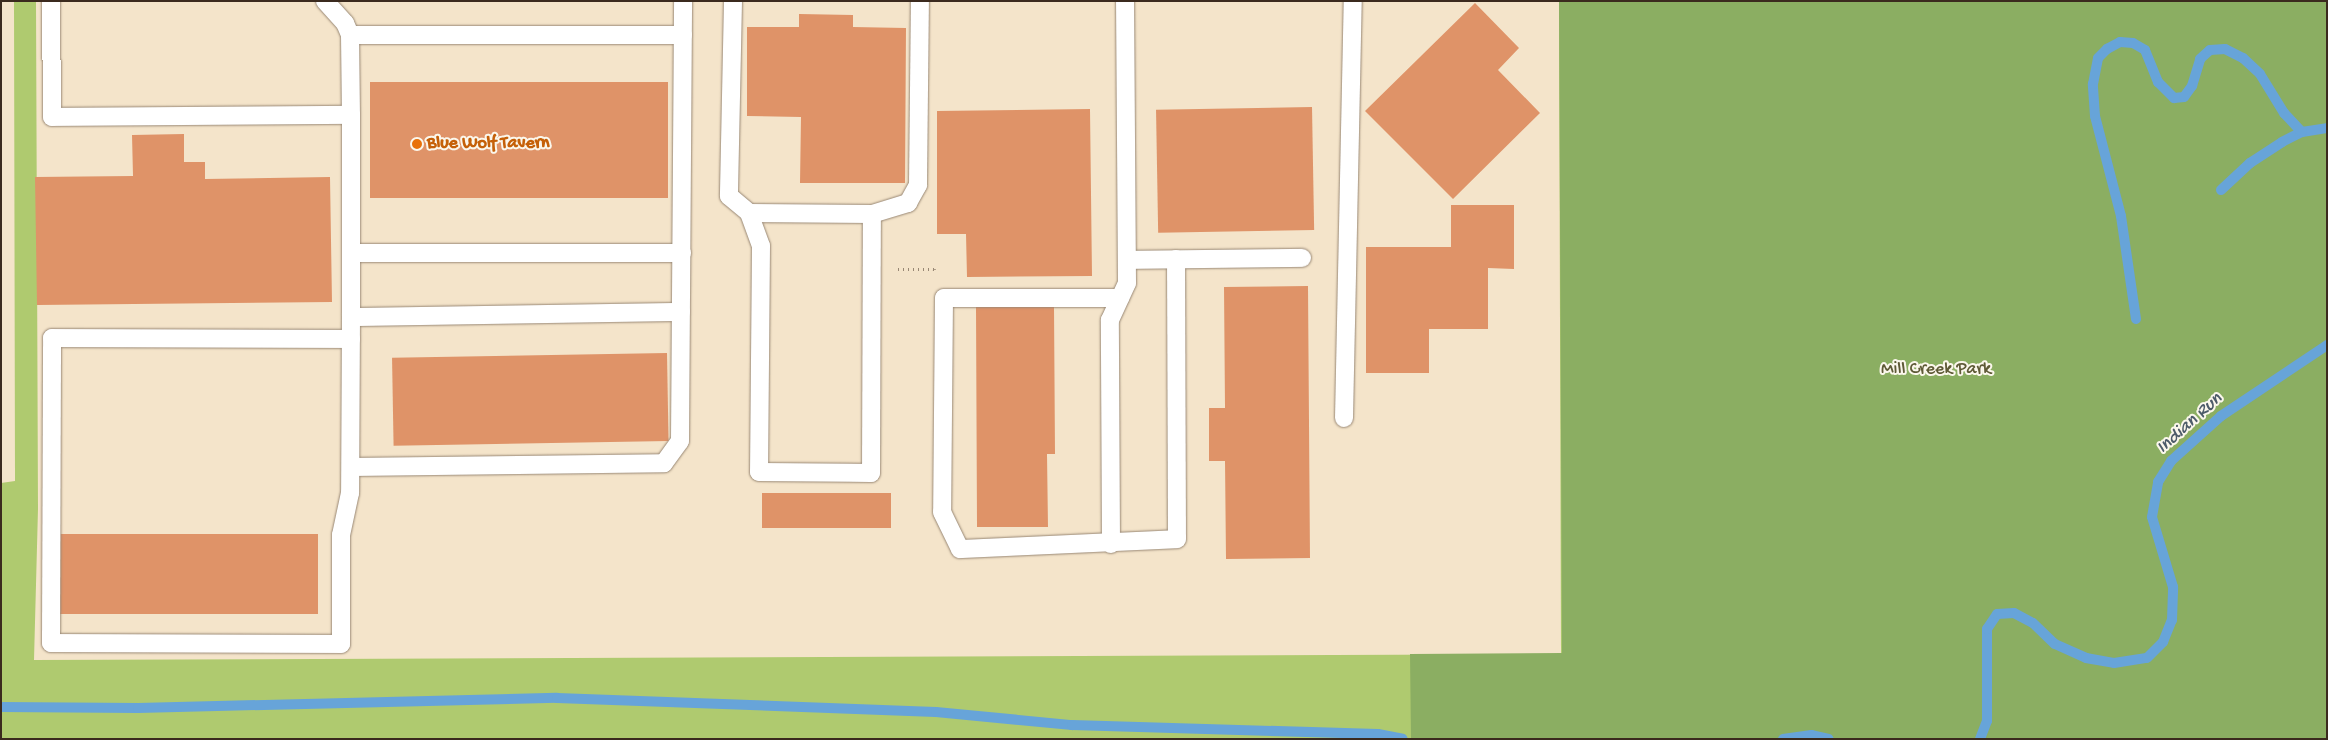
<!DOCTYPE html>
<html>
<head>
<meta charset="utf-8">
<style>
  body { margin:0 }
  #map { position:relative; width:2328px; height:740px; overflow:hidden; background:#f4e4ca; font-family:"Gochi Hand",sans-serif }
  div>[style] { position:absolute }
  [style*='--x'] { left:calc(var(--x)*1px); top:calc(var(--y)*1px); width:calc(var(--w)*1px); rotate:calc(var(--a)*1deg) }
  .green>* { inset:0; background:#afca6f }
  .forest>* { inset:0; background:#8bae62 }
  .stream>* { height:10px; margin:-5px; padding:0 5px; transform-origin:5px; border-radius:5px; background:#67a4d9 }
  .building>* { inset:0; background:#df9368; transform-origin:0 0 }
  .path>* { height:3px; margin-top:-1.5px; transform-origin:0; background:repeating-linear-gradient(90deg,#988774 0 1px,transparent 0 5px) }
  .roads { filter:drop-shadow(0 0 1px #988774) drop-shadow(0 0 1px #988774) }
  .service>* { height:18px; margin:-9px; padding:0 9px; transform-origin:9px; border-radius:9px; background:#fff }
  .dots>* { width:14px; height:14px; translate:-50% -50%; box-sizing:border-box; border:2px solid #fbf7ec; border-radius:50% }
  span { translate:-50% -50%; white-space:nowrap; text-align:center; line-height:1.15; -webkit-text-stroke:4px #fbf7ec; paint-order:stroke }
  .food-label { font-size:18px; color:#c56008; font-weight:700 }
  .left { translate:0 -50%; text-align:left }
  .park-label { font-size:18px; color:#5e5a36 }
  .water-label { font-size:19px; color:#4d5b69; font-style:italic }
  .frame { position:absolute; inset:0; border:2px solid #3b2a1e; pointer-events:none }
</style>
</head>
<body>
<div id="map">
  <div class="green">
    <i style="clip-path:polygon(14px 1px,36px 1px,38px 509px,34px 660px,1561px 654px,1559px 1px,2327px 1px,2327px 739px,1px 739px,1px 483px,15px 481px)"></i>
  </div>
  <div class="forest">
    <i style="clip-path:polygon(1559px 1px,2327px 1px,2327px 739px,1411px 739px,1410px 654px,1562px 653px)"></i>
  </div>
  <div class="stream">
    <i style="--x:2221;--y:190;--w:40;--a:-43"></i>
    <i style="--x:2250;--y:163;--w:38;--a:-33"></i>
    <i style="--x:2282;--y:142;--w:22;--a:-27"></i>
    <i style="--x:2302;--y:132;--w:25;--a:-9"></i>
    <i style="--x:2136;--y:319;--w:104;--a:-98.3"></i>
    <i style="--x:2121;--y:216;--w:103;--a:-104.6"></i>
    <i style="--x:2095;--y:116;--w:32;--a:-94"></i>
    <i style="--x:2093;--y:84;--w:26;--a:-79"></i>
    <i style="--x:2098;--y:58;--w:13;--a:-45"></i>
    <i style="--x:2107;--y:49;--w:15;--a:-28"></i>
    <i style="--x:2120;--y:42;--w:13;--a:4"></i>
    <i style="--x:2133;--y:43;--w:14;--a:30"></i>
    <i style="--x:2145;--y:50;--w:35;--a:68"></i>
    <i style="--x:2158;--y:82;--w:23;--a:45"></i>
    <i style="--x:2174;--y:98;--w:10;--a:-6"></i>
    <i style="--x:2184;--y:97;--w:14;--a:-54"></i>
    <i style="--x:2192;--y:86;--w:28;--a:-73"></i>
    <i style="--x:2200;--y:59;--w:13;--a:-42"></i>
    <i style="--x:2210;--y:50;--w:15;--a:-4"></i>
    <i style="--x:2225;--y:49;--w:20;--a:27"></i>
    <i style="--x:2243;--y:58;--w:23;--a:43"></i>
    <i style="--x:2260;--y:74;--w:46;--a:58.4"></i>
    <i style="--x:2284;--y:113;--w:26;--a:47"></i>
    <i style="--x:1;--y:707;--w:137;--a:0.4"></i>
    <i style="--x:138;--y:708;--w:419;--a:-1.4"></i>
    <i style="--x:557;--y:698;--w:379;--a:2.1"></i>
    <i style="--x:936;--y:712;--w:137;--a:5.5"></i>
    <i style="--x:1072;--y:725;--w:306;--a:1.7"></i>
    <i style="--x:1378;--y:734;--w:25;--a:11"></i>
    <i style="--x:1783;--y:739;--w:29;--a:-8"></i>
    <i style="--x:1812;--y:735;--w:17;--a:13"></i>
    <i style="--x:1980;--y:739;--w:19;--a:-69"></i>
    <i style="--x:1987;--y:721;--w:92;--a:-90"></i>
    <i style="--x:1987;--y:629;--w:18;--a:-56"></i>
    <i style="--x:1997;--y:614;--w:17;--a:-3"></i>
    <i style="--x:2014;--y:613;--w:21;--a:28"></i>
    <i style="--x:2033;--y:623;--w:30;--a:44"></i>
    <i style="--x:2055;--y:644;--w:34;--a:24"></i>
    <i style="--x:2086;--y:658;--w:28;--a:10"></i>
    <i style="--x:2114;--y:663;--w:33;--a:-9"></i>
    <i style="--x:2147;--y:658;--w:23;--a:-45"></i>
    <i style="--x:2163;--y:642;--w:24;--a:-68"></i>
    <i style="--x:2172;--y:620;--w:33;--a:-88"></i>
    <i style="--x:2173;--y:587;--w:73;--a:-106.7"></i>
    <i style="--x:2152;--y:517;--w:36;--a:-80"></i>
    <i style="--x:2158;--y:482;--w:25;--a:-58"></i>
    <i style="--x:2171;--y:461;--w:67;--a:-42"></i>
    <i style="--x:2221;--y:416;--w:128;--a:-33.8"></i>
  </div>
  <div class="building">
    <i style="clip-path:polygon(1475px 3px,1519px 48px,1498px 70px,1540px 113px,1453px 199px,1365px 111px)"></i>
    <i style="clip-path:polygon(799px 14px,853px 15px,853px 27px,906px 28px,905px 183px,800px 183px,801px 117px,747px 116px,747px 27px,799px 27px)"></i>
    <i style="left:370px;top:82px;width:298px;height:116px"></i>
    <i style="left:1312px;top:107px;width:123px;height:156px;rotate:89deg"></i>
    <i style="clip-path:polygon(1090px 109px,1092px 276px,967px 277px,966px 234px,937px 234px,937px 111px)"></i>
    <i style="clip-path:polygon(184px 134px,184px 162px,205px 162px,205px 179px,330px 177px,332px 302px,37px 305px,35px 177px,133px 176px,132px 135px)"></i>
    <i style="clip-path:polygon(1451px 205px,1514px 205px,1514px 269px,1488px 268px,1488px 329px,1429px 329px,1429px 373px,1366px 373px,1366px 247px,1451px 247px)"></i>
    <i style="clip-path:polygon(1308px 286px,1310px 558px,1226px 559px,1225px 461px,1209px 461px,1209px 408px,1225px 408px,1224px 287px)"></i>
    <i style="clip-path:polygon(1054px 306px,1055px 454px,1047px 454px,1048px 527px,977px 527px,976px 307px)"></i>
    <i style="left:667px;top:353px;width:88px;height:275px;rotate:89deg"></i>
    <i style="left:891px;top:493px;width:35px;height:129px;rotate:90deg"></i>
    <i style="left:56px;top:534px;width:262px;height:80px"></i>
  </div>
  <div class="path">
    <i style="--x:898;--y:269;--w:36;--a:0"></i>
    <i style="--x:934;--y:269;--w:4;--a:63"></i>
  </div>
  <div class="roads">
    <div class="service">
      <i style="--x:51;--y:1;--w:116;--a:89.5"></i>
      <i style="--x:52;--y:117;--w:299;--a:-0.4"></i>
      <i style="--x:325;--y:1;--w:30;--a:48"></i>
      <i style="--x:345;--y:23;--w:13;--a:67"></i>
      <i style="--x:350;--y:35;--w:80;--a:89.3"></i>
      <i style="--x:351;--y:115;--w:202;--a:90"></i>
      <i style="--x:351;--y:317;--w:176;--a:90.3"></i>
      <i style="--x:350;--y:493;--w:43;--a:102.1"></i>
      <i style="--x:341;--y:535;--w:109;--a:90"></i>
      <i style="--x:341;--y:644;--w:290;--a:-179.8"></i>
      <i style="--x:51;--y:643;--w:305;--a:-89.8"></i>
      <i style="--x:52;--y:338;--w:299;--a:0.2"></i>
      <i style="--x:733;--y:1;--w:195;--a:91.2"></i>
      <i style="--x:729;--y:196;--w:26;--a:40"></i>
      <i style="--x:749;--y:213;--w:35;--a:70"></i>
      <i style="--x:761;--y:246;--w:226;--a:90.5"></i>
      <i style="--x:759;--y:472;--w:112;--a:0.5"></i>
      <i style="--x:871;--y:473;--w:259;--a:-89.8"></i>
      <i style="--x:350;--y:35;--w:333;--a:0"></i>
      <i style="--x:749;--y:213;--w:123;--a:0.5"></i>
      <i style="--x:872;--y:214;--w:38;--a:-17"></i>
      <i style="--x:908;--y:203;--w:21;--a:-61"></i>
      <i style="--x:918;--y:185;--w:184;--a:-89.4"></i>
      <i style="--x:351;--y:253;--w:331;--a:0"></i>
      <i style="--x:1128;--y:260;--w:174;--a:-0.7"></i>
      <i style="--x:1120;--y:298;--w:176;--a:180"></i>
      <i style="--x:944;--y:298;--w:214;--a:90.5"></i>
      <i style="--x:942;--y:512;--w:41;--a:64.1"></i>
      <i style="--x:960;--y:549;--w:217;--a:-2.6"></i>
      <i style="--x:1177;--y:539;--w:280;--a:-90.2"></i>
      <i style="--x:351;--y:317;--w:330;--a:-0.9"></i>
      <i style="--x:1344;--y:418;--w:417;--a:-88.8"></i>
      <i style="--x:351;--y:467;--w:313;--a:-0.7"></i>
      <i style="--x:664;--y:463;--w:27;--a:-54"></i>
      <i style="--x:680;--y:441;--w:440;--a:-89.6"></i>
      <i style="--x:1111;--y:544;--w:224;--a:-90.3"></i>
      <i style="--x:1110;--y:320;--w:41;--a:-65.3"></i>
      <i style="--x:1127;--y:283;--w:282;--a:-90.4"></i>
    </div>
  </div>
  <div class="dots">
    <i style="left:417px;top:144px;background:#e8710a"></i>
  </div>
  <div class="food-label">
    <span class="left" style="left:427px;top:144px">Blue Wolf Tavern</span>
  </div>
  <div class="park-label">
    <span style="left:1936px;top:370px">Mill Creek Park</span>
  </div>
  <div class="water-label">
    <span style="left:2190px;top:424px;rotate:-42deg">Indian Run</span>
  </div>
  <div class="frame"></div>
</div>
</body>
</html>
